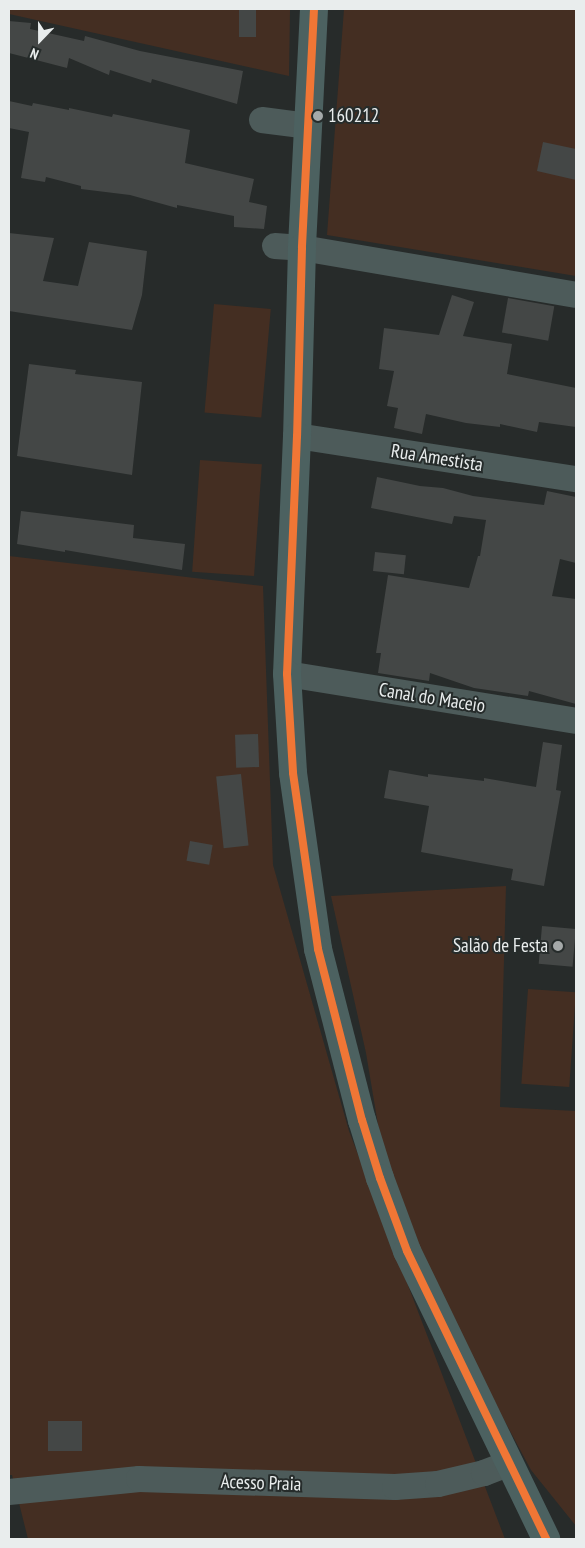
<!DOCTYPE html>
<html>
<head>
<meta charset="utf-8">
<style>
  body { margin:0 }
  #map { position:relative; width:585px; height:1548px; overflow:hidden; background:#272b2a; font-family:"PT Sans Narrow",sans-serif }
  div>[style] { position:absolute }
  [style*='--x'] { left:calc(var(--x)*1px); top:calc(var(--y)*1px); width:calc(var(--w)*1px); rotate:calc(var(--a)*1deg) }
  .green>* { inset:0; background:#442e22; transform-origin:0 0 }
  .building>* { inset:0; background:#444746; transform-origin:0 0 }
  .minor>* { height:26px; margin:-13px; padding:0 13px; transform-origin:13px; border-radius:13px; background:#4d5b5a }
  .major>* { height:28px; margin:-14px; padding:0 14px; transform-origin:14px; border-radius:14px; background:#4c6160 }
  .cycleway>* { height:8px; margin:-4px; padding:0 4px; transform-origin:4px; border-radius:4px; background:#f07635 }
  .dots>* { width:14px; height:14px; translate:-50% -50%; box-sizing:border-box; border:2px solid #262c2b; border-radius:50% }
  span { translate:-50% -50%; white-space:nowrap; text-align:center; line-height:1.15; -webkit-text-stroke:4px #262c2b; paint-order:stroke }
  .poi-label { font-size:19px; color:#e9eded }
  .left { translate:0 -50%; text-align:left }
  .right { translate:-100% -50%; text-align:right }
  .street-label { font-size:19px; color:#e9eded }
  .frame { position:absolute; inset:0; border:10px solid #e9eded; pointer-events:none }
  .north { position:absolute; left:15px; top:15px; width:50px; height:50px; -webkit-text-stroke:4px #262c2b; paint-order:stroke; rotate:202deg; font-size:14px; font-weight:700; line-height:20px; text-align:center; color:#e9eded }
  .north::after { content:''; display:block; margin:auto; width:18px; height:22px; background:#e9eded; clip-path:polygon(50% 0,100% 100%,50% 72%,0 100%) }
</style>
</head>
<body>
<div id="map">
  <div class="green">
    <i style="clip-path:polygon(9px 9px,290px 9px,289px 76px,9px 14px)"></i>
    <i style="clip-path:polygon(344px 9px,576px 9px,576px 276px,327px 235px)"></i>
    <i style="left:214px;top:304px;width:57px;height:109px;rotate:5deg"></i>
    <i style="left:200px;top:460px;width:62px;height:112px;rotate:4deg"></i>
    <i style="clip-path:polygon(9px 556px,263px 586px,273px 865px,349px 1131px,505px 1539px,28px 1539px,12px 1475px,9px 1475px)"></i>
    <i style="clip-path:polygon(506px 886px,500px 1107px,576px 1111px,576px 1526px,531px 1470px,393px 1214px,366px 1053px,331px 896px)"></i>
    <i style="left:528px;top:989px;width:48px;height:95px;rotate:4deg"></i>
  </div>
  <div class="building">
    <i style="left:239px;top:9px;width:17px;height:28px"></i>
    <i style="clip-path:polygon(9px 21px,31px 23px,30px 29px,84px 41px,85px 36px,140px 51px,243px 71px,237px 104px,152px 79px,151px 83px,110px 70px,109px 75px,69px 58px,67px 68px,9px 53px)"></i>
    <i style="clip-path:polygon(9px 101px,32px 106px,33px 103px,69px 110px,69px 108px,112px 117px,113px 114px,190px 130px,185px 163px,254px 179px,249px 202px,267px 206px,264px 229px,234px 227px,234px 216px,177px 205px,177px 208px,130px 195px,81px 189px,81px 186px,46px 177px,45px 182px,21px 178px,29px 132px,9px 128px)"></i>
    <i style="clip-path:polygon(543px 142px,576px 149px,576px 180px,537px 171px)"></i>
    <i style="clip-path:polygon(9px 233px,54px 238px,43px 281px,78px 286px,89px 242px,147px 251px,142px 295px,132px 330px,9px 311px)"></i>
    <i style="clip-path:polygon(452px 295px,474px 302px,463px 336px,512px 344px,507px 374px,576px 388px,576px 427px,539px 422px,537px 432px,500px 424px,500px 427px,466px 423px,426px 414px,422px 434px,394px 428px,398px 408px,387px 406px,394px 371px,379px 369px,384px 328px,439px 335px)"></i>
    <i style="left:508px;top:298px;width:47px;height:35px;rotate:10deg"></i>
    <i style="clip-path:polygon(29px 364px,76px 370px,75px 374px,142px 382px,132px 475px,17px 456px)"></i>
    <i style="clip-path:polygon(377px 477px,420px 486px,443px 488px,473px 496px,544px 505px,547px 491px,576px 497px,576px 563px,560px 559px,552px 596px,576px 599px,576px 704px,529px 691px,528px 696px,474px 688px,430px 673px,429px 681px,378px 673px,381px 653px,376px 653px,388px 575px,469px 588px,478px 556px,480px 556px,486px 520px,454px 516px,452px 524px,371px 508px)"></i>
    <i style="clip-path:polygon(21px 511px,134px 525px,133px 538px,185px 544px,182px 570px,65px 550px,65px 552px,17px 544px)"></i>
    <i style="left:375px;top:552px;width:31px;height:19px;rotate:6deg"></i>
    <i style="left:258px;top:734px;width:33px;height:23px;rotate:88deg"></i>
    <i style="clip-path:polygon(543px 742px,562px 745px,556px 790px,561px 791px,544px 886px,511px 880px,513px 869px,421px 852px,429px 806px,384px 798px,389px 770px,428px 777px,428px 774px,484px 781px,484px 778px,536px 787px)"></i>
    <i style="left:241px;top:774px;width:72px;height:25px;rotate:84deg"></i>
    <i style="left:190px;top:841px;width:23px;height:20px;rotate:10deg"></i>
    <i style="left:542px;top:926px;width:34px;height:38px;rotate:5deg"></i>
    <i style="left:48px;top:1421px;width:34px;height:30px"></i>
  </div>
  <div class="minor">
    <i style="--x:262;--y:120;--w:46;--a:7.4"></i>
    <i style="--x:275;--y:246;--w:27;--a:4"></i>
    <i style="--x:302;--y:248;--w:278;--a:9.7"></i>
    <i style="--x:297;--y:436;--w:282;--a:8.8"></i>
    <i style="--x:287;--y:674;--w:293;--a:9.2"></i>
    <i style="--x:9;--y:1492;--w:131;--a:-5.7"></i>
    <i style="--x:139;--y:1479;--w:256;--a:1.8"></i>
    <i style="--x:395;--y:1487;--w:43;--a:-4"></i>
    <i style="--x:438;--y:1484;--w:47;--a:-13.4"></i>
    <i style="--x:484;--y:1473;--w:28;--a:-21"></i>
  </div>
  <div class="major">
    <i style="--x:314;--y:9;--w:239;--a:92.9"></i>
    <i style="--x:302;--y:248;--w:188;--a:91.5"></i>
    <i style="--x:297;--y:436;--w:238;--a:92.4"></i>
    <i style="--x:287;--y:674;--w:99;--a:86.5"></i>
    <i style="--x:293;--y:773;--w:178;--a:81.9"></i>
    <i style="--x:318;--y:949;--w:177;--a:75.6"></i>
    <i style="--x:362;--y:1120;--w:61;--a:72.8"></i>
    <i style="--x:380;--y:1178;--w:78;--a:69.7"></i>
    <i style="--x:407;--y:1251;--w:320;--a:64.2"></i>
  </div>
  <div class="cycleway">
    <i style="--x:314;--y:9;--w:239;--a:92.9"></i>
    <i style="--x:302;--y:248;--w:188;--a:91.5"></i>
    <i style="--x:297;--y:436;--w:238;--a:92.4"></i>
    <i style="--x:287;--y:674;--w:99;--a:86.5"></i>
    <i style="--x:293;--y:773;--w:178;--a:81.9"></i>
    <i style="--x:318;--y:949;--w:177;--a:75.6"></i>
    <i style="--x:362;--y:1120;--w:61;--a:72.8"></i>
    <i style="--x:380;--y:1178;--w:78;--a:69.7"></i>
    <i style="--x:407;--y:1251;--w:320;--a:64.2"></i>
  </div>
  <div class="dots">
    <i style="left:318px;top:116px;background:#a5a9a9"></i>
    <i style="left:558px;top:946px;background:#a5a9a9"></i>
  </div>
  <div class="poi-label">
    <span class="left" style="left:328px;top:116px">160212</span>
    <span class="right" style="left:548px;top:946px">Salão de Festa</span>
  </div>
  <div class="street-label">
    <span style="left:437px;top:458px;rotate:9deg">Rua Amestista</span>
    <span style="left:432px;top:698px;rotate:9deg">Canal do Maceio</span>
    <span style="left:261px;top:1483px;rotate:2deg">Acesso Praia</span>
  </div>
  <div class="frame"></div>
  <div class="north">N</div>
</div>
</body>
</html>
